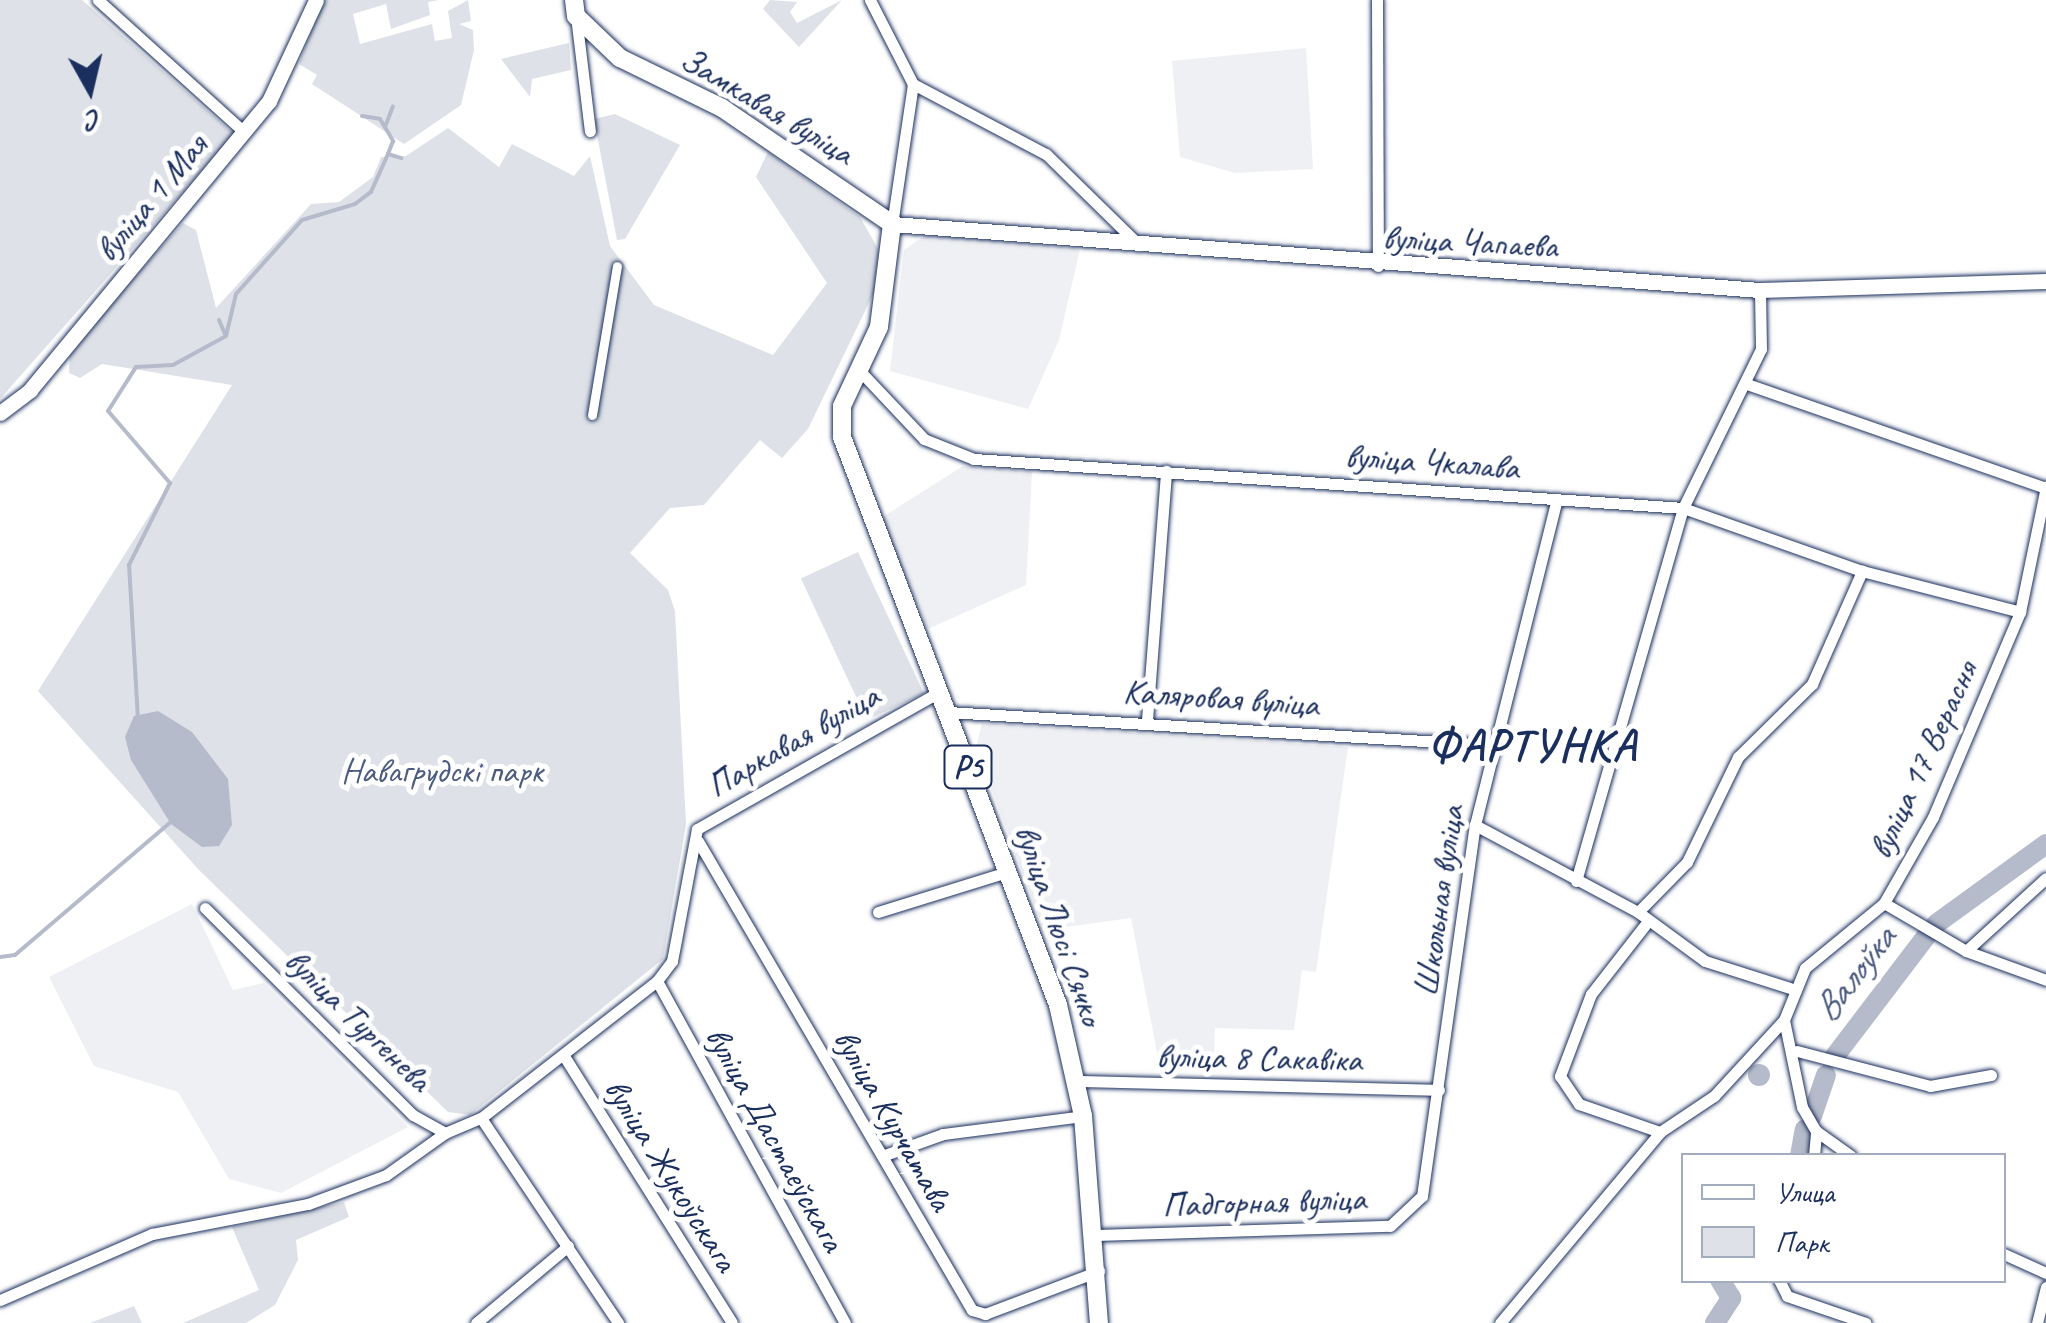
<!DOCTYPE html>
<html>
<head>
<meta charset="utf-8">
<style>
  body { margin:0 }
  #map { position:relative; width:2046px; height:1323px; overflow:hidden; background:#fff; font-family:Caveat,sans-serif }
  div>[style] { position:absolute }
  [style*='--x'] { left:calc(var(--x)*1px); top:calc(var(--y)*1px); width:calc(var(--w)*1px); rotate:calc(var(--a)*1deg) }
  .built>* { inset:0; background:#eff0f4 }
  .green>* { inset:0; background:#dee1e7; transform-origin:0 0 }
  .water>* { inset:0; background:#b5bbca }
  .round { border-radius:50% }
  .stream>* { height:4px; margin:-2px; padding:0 2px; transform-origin:2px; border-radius:2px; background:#b5bbca }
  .river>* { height:20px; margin:-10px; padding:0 10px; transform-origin:10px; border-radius:10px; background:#b5bbca }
  .roads { filter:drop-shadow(0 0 2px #1b2f5e) drop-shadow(0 0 2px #1b2f5e) }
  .pedestrian>* { height:9px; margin:-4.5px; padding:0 4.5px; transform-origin:4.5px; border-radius:4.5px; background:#fff }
  .minor>* { height:11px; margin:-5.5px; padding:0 5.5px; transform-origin:5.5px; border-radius:5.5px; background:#fff }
  .tertiary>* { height:15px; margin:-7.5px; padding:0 7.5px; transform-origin:7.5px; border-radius:7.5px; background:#fff }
  .primary>* { height:18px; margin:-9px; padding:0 9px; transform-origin:9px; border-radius:9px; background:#fff }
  span { translate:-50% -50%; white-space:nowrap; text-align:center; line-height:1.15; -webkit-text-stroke:10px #fff; paint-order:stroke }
  .shield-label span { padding:2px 8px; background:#fff; border:2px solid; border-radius:8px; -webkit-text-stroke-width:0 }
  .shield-label { font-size:32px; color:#1b2f5e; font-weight:700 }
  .street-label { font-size:35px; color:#1b2f5e }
  .park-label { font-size:35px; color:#4c5c80 }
  .water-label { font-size:38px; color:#49597e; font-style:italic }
  .district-label { font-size:45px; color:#1b2f5e; font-weight:700; letter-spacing:2.5px }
  .legend { position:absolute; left:1681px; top:1153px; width:325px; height:130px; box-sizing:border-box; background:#fff; border:2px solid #a4acbf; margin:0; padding:12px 18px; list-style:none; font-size:30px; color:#1b2f5e }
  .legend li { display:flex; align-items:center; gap:20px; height:50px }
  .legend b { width:50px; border:2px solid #a4acbf }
  .north { position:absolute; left:40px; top:40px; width:100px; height:100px; -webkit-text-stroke:8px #fff; paint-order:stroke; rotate:172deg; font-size:28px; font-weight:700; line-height:40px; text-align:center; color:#1b2f5e }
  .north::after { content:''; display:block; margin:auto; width:35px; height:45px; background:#1b2f5e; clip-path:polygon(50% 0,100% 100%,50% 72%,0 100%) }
</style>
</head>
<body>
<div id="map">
  <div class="built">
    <i style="clip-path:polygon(1306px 48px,1313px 169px,1235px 173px,1180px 157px,1172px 61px)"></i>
    <i style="clip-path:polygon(927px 234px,1080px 249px,1059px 340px,1028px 409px,890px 371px,904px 250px)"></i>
    <i style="clip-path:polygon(963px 466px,1032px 472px,1026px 585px,928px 629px,881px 518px)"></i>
    <i style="clip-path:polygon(982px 723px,1348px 747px,1316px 972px,1302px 970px,1294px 1030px,1215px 1028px,1214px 1062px,1161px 1073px,1131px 918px,1044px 930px,976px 747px)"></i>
    <i style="clip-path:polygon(192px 904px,233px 990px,264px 983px,408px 1127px,281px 1193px,229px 1179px,178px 1092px,94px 1066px,49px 977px)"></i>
  </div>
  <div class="green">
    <i style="clip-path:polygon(0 0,82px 0,234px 134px,0 399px)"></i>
    <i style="clip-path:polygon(323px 0,439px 0,428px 2px,430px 15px,391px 29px,386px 4px,353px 14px,360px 44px,432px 24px,435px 41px,452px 38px,448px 11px,468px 0,471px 21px,459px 24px,473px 30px,474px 50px,461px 105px,404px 144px,312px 84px,317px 75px,299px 64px)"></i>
    <i style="clip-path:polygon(770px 0,797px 2px,790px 12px,797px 23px,842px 0,799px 47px,763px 9px)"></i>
    <i style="clip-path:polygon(569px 43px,571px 70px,532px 79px,530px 97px,501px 59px)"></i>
    <i style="clip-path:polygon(615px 114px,680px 145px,625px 239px,617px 240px,594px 119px)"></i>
    <i style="clip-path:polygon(448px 128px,499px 167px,512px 144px,574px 176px,590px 156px,610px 246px,654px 305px,773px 355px,827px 283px,756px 177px,768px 152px,860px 217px,881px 254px,880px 280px,808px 429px,782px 458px,760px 440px,704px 505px,670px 508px,630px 553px,668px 590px,675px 611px,686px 824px,663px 959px,470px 1115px,448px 1112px,199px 870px,38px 691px,232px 385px,102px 364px,80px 378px,69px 373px,70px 349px,183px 223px,196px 230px,216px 308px,311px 204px,339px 202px,373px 177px,381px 157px,406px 156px)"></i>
    <i style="left:858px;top:552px;width:156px;height:63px;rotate:65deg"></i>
    <i style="clip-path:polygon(344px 1202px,349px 1217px,296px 1240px,298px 1260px,275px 1305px,246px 1323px,183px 1323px,259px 1290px,232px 1227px)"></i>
    <i style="clip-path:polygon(134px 1306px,142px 1323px,90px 1323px)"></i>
  </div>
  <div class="water">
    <i style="clip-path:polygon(158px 711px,192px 732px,228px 779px,232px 825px,219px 846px,202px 847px,171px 824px,131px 760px,125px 737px,134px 716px)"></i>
    <i class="round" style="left:1748px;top:1064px;width:22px;height:22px"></i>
  </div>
  <div class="stream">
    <i style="--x:362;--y:116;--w:18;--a:9"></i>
    <i style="--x:380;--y:119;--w:26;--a:59"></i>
    <i style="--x:393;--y:141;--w:14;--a:111"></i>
    <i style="--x:385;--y:127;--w:22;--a:-69"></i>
    <i style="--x:219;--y:320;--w:15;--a:67"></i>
    <i style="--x:138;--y:720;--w:155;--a:-93.3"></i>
    <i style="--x:129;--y:565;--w:92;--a:-63.4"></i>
    <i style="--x:170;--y:483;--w:95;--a:-130.7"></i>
    <i style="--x:108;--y:411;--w:52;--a:-57.5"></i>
    <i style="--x:136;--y:367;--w:37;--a:-3"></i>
    <i style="--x:173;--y:365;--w:60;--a:-28.7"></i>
    <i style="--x:226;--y:336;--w:43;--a:-76.6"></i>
    <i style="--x:236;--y:294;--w:99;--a:-48.3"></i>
    <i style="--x:302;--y:220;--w:55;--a:-16.8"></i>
    <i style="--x:355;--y:204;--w:20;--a:-37"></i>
    <i style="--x:371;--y:192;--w:42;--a:-65.9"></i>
    <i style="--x:388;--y:154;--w:14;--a:17"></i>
    <i style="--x:0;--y:957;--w:15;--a:-8"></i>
    <i style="--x:15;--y:955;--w:206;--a:-40.5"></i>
  </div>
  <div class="river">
    <i style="--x:1936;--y:924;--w:136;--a:-36"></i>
    <i style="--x:1835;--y:1056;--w:153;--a:-52.7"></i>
    <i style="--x:1812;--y:1116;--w:43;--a:-71.1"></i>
    <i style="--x:1800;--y:1156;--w:27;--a:-80"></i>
    <i style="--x:1715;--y:1323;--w:30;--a:-57"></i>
    <i style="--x:1731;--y:1298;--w:21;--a:-121"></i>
  </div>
  <div class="roads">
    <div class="pedestrian">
      <i style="--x:592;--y:415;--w:151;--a:-80.5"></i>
    </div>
    <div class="minor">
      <i style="--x:98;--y:0;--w:197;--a:42.1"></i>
      <i style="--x:870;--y:0;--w:94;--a:62.9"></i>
      <i style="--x:913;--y:84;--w:142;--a:98.5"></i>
      <i style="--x:1377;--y:0;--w:266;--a:89.8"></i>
      <i style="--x:576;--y:16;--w:116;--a:83.1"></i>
      <i style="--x:913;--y:84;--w:150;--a:27.8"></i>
      <i style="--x:1046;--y:154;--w:130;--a:44.4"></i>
      <i style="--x:859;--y:370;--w:95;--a:46.7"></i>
      <i style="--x:924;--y:439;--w:54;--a:21.8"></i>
      <i style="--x:974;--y:459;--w:711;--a:3.95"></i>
      <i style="--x:1683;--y:508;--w:190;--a:19.4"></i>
      <i style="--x:1862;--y:571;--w:163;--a:14.5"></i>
      <i style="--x:1747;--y:384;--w:317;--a:19.2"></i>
      <i style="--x:948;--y:712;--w:544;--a:3.48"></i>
      <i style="--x:1147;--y:720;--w:250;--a:-85.6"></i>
      <i style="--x:1475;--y:825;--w:185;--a:28.1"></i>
      <i style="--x:1638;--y:912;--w:83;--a:36.2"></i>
      <i style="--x:1705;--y:961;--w:89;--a:17.6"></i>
      <i style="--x:698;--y:841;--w:543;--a:59.71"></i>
      <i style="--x:972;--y:1310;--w:14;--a:17"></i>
      <i style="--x:985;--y:1314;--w:122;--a:-20.7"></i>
      <i style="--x:1576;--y:881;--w:388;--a:-74"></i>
      <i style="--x:1683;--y:508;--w:177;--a:-63.9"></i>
      <i style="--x:1761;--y:349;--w:59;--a:-91"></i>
      <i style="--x:1884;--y:903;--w:95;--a:30.3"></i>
      <i style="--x:1966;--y:951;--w:85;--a:19.9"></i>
      <i style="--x:205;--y:908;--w:293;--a:44.9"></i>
      <i style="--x:413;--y:1115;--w:37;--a:29"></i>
      <i style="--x:445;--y:1133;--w:39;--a:-23"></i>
      <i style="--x:481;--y:1118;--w:247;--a:56.2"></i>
      <i style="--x:878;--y:912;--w:135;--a:-17.2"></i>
      <i style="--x:1638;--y:912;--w:70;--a:-45.6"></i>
      <i style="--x:1687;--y:862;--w:117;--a:-64.1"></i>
      <i style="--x:1738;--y:757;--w:104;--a:-44.6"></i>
      <i style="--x:1812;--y:684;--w:124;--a:-66.1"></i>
      <i style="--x:1645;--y:925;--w:88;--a:128"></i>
      <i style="--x:1591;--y:994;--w:88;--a:110.7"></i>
      <i style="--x:1560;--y:1076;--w:34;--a:56"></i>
      <i style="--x:1579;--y:1104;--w:86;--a:19.1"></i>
      <i style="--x:1966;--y:951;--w:108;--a:-42.4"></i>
      <i style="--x:657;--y:981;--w:390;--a:61.2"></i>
      <i style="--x:1784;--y:1020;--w:89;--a:78.3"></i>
      <i style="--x:1802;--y:1107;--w:28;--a:60"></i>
      <i style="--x:1816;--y:1131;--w:43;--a:35.5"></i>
      <i style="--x:1797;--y:1051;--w:138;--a:14.7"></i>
      <i style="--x:1930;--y:1086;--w:62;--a:-10.2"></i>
      <i style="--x:564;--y:1056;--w:315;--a:57.8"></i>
      <i style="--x:1076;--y:1081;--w:363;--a:1.4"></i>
      <i style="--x:481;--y:1118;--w:223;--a:-37.9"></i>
      <i style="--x:657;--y:981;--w:25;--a:-53"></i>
      <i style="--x:672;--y:961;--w:134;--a:-79.3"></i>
      <i style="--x:697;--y:829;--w:278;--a:-29.5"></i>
      <i style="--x:882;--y:1156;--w:65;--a:-19.8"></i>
      <i style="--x:943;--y:1134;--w:141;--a:-7.3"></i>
      <i style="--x:1814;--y:1156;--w:25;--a:-85"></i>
      <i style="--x:1096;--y:1235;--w:294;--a:-1.8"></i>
      <i style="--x:1390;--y:1226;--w:44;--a:-43.2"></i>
      <i style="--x:1422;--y:1196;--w:375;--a:-81.9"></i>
      <i style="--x:1475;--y:825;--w:336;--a:-75.9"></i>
      <i style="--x:2004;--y:1254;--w:46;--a:24.3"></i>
      <i style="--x:1779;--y:1280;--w:18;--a:63"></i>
      <i style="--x:1787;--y:1296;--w:83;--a:18.9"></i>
      <i style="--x:0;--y:1300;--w:166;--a:-23.5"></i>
      <i style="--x:152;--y:1234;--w:159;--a:-10.9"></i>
      <i style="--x:308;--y:1204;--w:83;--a:-20.4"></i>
      <i style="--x:386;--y:1175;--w:72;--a:-35.4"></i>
      <i style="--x:476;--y:1323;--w:120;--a:-39.9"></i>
      <i style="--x:1500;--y:1323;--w:249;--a:-50"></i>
      <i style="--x:1660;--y:1132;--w:65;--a:-33.7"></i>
      <i style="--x:1714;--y:1096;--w:103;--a:-47.4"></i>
      <i style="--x:1784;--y:1020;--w:56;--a:-68"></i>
      <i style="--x:1805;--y:968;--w:102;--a:-39.4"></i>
      <i style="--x:1884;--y:903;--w:99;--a:-60.3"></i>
      <i style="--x:1933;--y:817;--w:223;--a:-67"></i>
      <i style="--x:2020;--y:612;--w:128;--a:-78.3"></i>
      <i style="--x:2037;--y:1323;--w:37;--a:-76"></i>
    </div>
    <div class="tertiary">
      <i style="--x:892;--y:224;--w:871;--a:4.35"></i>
      <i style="--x:1760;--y:290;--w:286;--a:-1.8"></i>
      <i style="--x:0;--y:413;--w:38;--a:-37"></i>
      <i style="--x:30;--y:390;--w:375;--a:-50.4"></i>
      <i style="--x:269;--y:101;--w:111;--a:-65"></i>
    </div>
    <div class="primary">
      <i style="--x:574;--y:0;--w:16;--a:83"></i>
      <i style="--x:576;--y:16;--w:61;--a:43.7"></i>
      <i style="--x:620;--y:58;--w:114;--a:26.1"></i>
      <i style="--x:722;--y:108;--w:206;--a:34.3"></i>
      <i style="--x:892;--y:224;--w:104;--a:97.2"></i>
      <i style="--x:879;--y:327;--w:87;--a:115.1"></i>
      <i style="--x:842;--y:406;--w:31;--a:90"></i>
      <i style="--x:842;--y:437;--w:608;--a:69.18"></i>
      <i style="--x:1058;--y:1005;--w:114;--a:77.3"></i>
      <i style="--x:1083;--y:1116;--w:208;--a:85.6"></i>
    </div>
  </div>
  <div class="shield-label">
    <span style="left:968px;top:767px">Р5</span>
  </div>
  <div class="street-label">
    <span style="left:767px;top:106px;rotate:31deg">Замкавая вуліца</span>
    <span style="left:151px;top:198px;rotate:-50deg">вуліца 1 Мая</span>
    <span style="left:1470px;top:242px;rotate:3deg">вуліца Чапаева</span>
    <span style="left:1432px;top:462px;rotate:4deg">вуліца Чкалава</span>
    <span style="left:1221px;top:698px;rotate:4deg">Каляровая вуліца</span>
    <span style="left:793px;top:741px;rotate:-30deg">Паркавая вуліца</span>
    <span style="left:1923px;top:760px;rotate:-65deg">вуліца 17 Верасня</span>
    <span style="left:1439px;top:901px;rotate:-82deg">Школьная вуліца</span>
    <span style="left:1059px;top:925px;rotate:71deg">вуліца Люсі Сячко</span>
    <span style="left:358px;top:1020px;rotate:44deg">вуліца Тургенева</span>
    <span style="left:1259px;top:1058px;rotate:1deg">вуліца 8 Сакавіка</span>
    <span style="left:893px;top:1120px;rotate:60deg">вуліца Курчатава</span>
    <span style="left:775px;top:1139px;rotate:61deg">вуліца Дастаеўскага</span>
    <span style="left:671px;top:1175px;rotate:58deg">вуліца Жукоўскага</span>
    <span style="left:1264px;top:1202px;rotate:-2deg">Падгорная вуліца</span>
  </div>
  <div class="park-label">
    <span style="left:442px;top:771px">Навагрудскі парк</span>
  </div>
  <div class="water-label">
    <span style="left:1854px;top:974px;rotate:-52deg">Валоўка</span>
  </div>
  <div class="district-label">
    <span style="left:1533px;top:746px">ФАРТУНКА</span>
  </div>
  <ul class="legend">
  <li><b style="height:12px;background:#fff"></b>Улица</li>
  <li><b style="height:28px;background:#dee1e7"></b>Парк</li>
  </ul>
  <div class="north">С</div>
</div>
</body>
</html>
